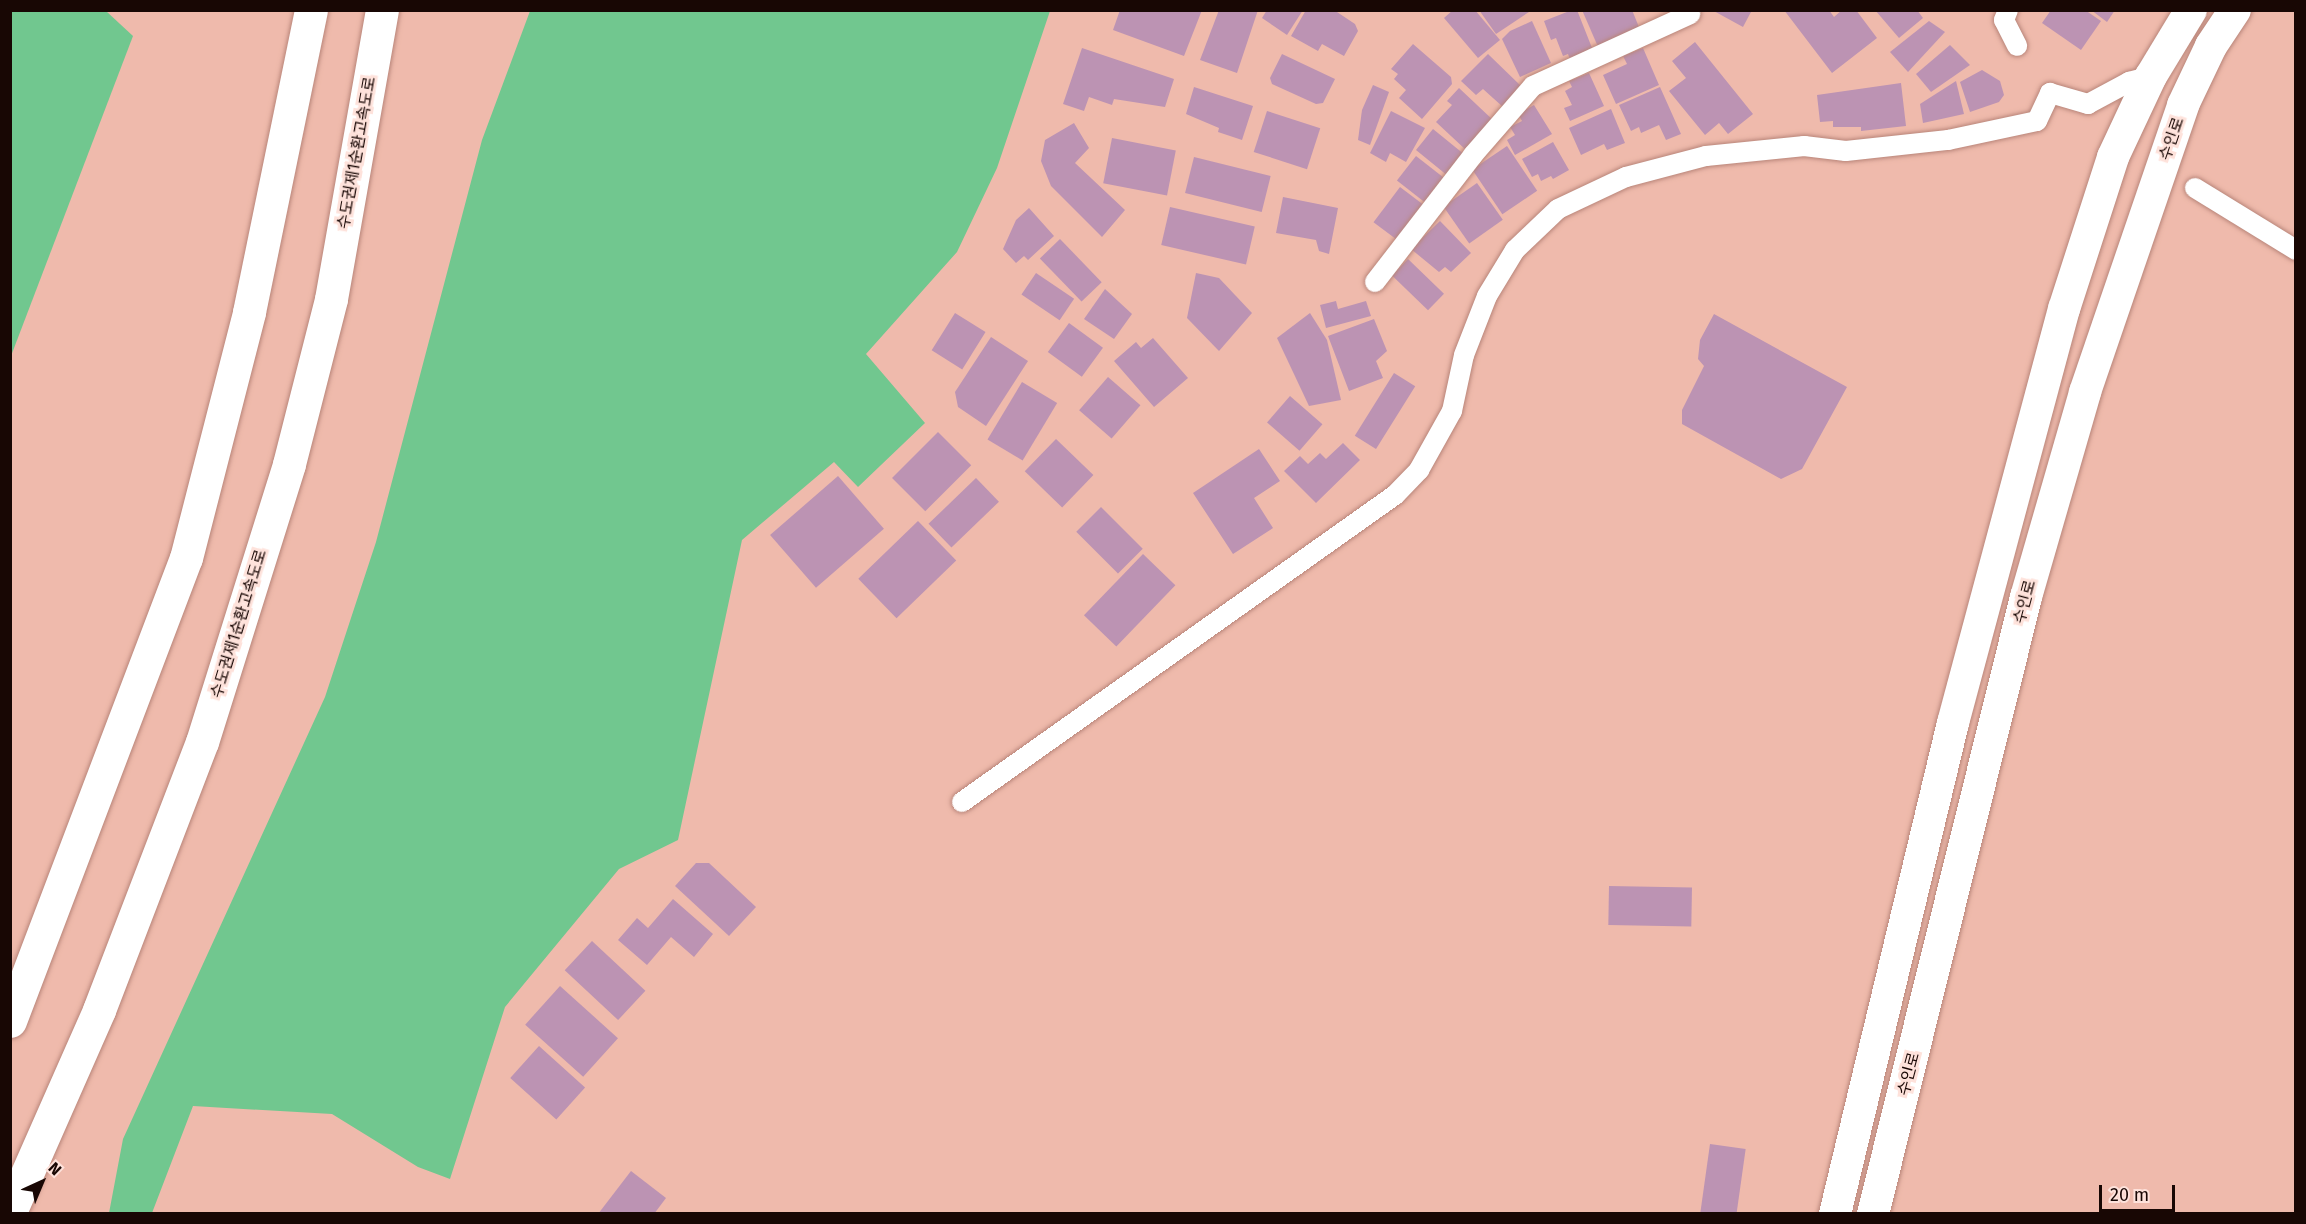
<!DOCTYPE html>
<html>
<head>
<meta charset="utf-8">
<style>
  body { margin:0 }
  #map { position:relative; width:2306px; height:1224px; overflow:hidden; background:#efbaac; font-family:"Fira Sans","Noto Sans KR",sans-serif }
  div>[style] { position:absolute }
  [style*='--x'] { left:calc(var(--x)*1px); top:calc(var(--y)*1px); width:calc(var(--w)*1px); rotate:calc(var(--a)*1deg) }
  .green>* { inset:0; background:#71c78f }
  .building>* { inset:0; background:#bc93b3; transform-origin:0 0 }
  .roads { filter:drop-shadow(0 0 2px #b88579) drop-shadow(0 0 2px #b88579) }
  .minor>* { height:20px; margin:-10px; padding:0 10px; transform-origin:10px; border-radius:10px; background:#fff }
  .primary>* { height:32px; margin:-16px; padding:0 16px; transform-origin:16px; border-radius:16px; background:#fff }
  .motorway>* { height:33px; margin:-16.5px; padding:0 16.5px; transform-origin:16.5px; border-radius:16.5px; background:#fff }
  span { translate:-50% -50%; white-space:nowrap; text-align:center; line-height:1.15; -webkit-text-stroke:6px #fee2db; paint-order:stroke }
  .street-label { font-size:16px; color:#180704 }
  .frame { position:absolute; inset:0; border:12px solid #180704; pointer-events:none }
  .north { position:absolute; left:12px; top:1152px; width:60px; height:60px; -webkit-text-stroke:4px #fee2db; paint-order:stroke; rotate:44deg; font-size:16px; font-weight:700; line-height:24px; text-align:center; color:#180704 }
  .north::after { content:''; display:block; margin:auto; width:21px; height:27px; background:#180704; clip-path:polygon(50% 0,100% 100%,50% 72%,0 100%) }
  .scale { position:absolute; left:2099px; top:1185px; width:76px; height:27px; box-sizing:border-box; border:3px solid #180704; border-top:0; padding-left:8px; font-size:18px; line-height:21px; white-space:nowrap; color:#180704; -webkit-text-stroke:4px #fee2db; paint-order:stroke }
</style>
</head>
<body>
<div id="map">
  <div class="green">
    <i style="clip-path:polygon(11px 10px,106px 11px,133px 36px,11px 356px)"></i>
    <i style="clip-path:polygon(530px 11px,1050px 11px,997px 168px,957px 252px,866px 354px,925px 423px,858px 487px,834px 462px,742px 540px,678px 840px,619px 869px,505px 1007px,450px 1179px,418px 1167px,332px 1114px,193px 1106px,152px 1213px,109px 1213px,123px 1139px,325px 697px,376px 542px,482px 140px)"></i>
  </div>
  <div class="building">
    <i style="clip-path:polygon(1120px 10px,1202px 10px,1184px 56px,1113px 30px)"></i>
    <i style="clip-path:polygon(1219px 10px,1258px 10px,1237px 73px,1200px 60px)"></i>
    <i style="clip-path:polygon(1267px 10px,1303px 10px,1287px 35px,1262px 18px)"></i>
    <i style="clip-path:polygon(1306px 10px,1334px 10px,1355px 24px,1358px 31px,1344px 56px,1322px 44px,1318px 51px,1291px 36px)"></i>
    <i style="clip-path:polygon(1453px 10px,1475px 10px,1500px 40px,1478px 58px,1444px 18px)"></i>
    <i style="clip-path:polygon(1479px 10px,1532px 10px,1496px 34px)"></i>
    <i style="clip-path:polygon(1572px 10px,1577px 10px,1594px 53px,1571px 62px,1568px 54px,1563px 56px,1556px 38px,1551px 40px,1544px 21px)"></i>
    <i style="clip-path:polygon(1582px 10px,1632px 10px,1641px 32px,1599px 49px)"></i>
    <i style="clip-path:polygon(1712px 10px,1752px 10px,1743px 27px)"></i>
    <i style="clip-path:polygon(1784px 10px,1829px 10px,1834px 17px,1842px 10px,1856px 10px,1877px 38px,1832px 73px)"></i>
    <i style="clip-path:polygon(1875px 10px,1917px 10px,1923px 18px,1899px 38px)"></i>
    <i style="clip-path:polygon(2051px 10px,2085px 10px,2101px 21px,2081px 50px,2042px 23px)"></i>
    <i style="clip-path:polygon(2091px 10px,2115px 10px,2107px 22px)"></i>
    <i style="clip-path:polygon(1532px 21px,1551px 63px,1520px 77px,1502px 39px,1510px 31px)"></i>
    <i style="clip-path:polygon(1929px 21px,1945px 32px,1908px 72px,1890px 52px)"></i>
    <i style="clip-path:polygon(1695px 42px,1753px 114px,1728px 134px,1719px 123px,1705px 135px,1669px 91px,1686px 78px,1672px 61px)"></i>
    <i style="clip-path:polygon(1413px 44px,1451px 77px,1452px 84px,1422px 119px,1399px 98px,1406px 90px,1394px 79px,1398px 74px,1391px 69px)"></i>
    <i style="clip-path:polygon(1950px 45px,1970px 65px,1931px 92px,1916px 74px)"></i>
    <i style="clip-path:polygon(1082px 48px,1174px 79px,1165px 107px,1114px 99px,1112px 105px,1089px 97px,1084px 111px,1063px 104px)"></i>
    <i style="clip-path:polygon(1643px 48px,1659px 85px,1616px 104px,1603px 75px,1627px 64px,1623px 56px)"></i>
    <i style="clip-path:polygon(1282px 54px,1335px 79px,1323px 103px,1316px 104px,1272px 84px,1270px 78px)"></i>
    <i style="clip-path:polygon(1488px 54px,1522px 87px,1503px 107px,1483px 89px,1476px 95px,1461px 81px)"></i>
    <i style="clip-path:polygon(1982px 70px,2000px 81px,2004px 95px,1999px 102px,1970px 112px,1960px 82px)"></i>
    <i style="clip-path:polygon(1589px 73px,1604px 106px,1570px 121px,1564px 108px,1572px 105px,1565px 91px,1572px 87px,1569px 81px)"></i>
    <i style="clip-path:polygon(1956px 81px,1964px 114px,1923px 123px,1920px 104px)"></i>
    <i style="clip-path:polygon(1901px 83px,1906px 126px,1861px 131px,1861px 127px,1833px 127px,1833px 121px,1820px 122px,1817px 95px)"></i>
    <i style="clip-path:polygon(1373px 85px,1389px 92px,1370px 145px,1358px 140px,1362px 110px)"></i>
    <i style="clip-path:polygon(1194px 87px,1253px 106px,1242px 140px,1218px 132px,1219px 128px,1186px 114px)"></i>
    <i style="clip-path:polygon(1660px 87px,1681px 134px,1666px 140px,1659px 125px,1641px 133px,1639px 127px,1631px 131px,1619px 105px)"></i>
    <i style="clip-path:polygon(1459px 88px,1494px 121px,1466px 150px,1436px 122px,1452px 105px,1447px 101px)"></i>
    <i style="clip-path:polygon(1534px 105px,1552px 134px,1515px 155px,1507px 140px,1515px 135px,1510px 127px,1522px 121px,1518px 114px)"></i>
    <i style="clip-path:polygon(1611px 109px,1625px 143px,1607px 150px,1604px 144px,1581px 155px,1569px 128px)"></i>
    <i style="left:1267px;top:111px;width:56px;height:43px;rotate:18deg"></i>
    <i style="clip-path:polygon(1391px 111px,1425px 128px,1406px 162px,1390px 153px,1386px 162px,1370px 153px)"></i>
    <i style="clip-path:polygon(1074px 123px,1089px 148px,1075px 163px,1125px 210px,1102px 237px,1051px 186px,1041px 161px,1045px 140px)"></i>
    <i style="left:1433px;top:129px;width:40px;height:27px;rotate:39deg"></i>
    <i style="left:1112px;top:138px;width:65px;height:46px;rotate:11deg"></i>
    <i style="clip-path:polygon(1553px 142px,1569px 170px,1553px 179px,1551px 176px,1541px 181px,1538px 174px,1532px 177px,1522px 159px)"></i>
    <i style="left:1507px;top:146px;width:54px;height:42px;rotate:56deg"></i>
    <i style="left:1416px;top:156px;width:41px;height:31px;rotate:38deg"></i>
    <i style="left:1194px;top:157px;width:79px;height:37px;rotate:14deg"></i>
    <i style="left:1477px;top:183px;width:45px;height:41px;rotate:55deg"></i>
    <i style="left:1400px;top:187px;width:31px;height:44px;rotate:37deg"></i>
    <i style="clip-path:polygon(1283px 197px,1338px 208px,1329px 254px,1319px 251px,1316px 240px,1276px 233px)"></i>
    <i style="left:1170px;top:207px;width:87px;height:39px;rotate:13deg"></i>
    <i style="clip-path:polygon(1029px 208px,1054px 236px,1028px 260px,1024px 256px,1016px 263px,1003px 249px,1016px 220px)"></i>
    <i style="clip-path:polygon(1440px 221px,1471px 253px,1451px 272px,1445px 267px,1439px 272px,1411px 249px)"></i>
    <i style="left:1060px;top:239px;width:60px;height:28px;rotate:46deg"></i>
    <i style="left:1408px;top:259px;width:50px;height:23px;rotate:44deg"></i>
    <i style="left:1036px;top:273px;width:46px;height:26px;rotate:34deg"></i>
    <i style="clip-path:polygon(1196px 273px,1219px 278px,1252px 313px,1219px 351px,1187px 318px)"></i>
    <i style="clip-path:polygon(1105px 289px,1132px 314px,1114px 339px,1084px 319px)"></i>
    <i style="clip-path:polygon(1336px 301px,1338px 309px,1366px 301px,1371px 316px,1326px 328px,1320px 305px)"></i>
    <i style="left:955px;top:313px;width:36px;height:44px;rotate:32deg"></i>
    <i style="clip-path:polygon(1310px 313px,1327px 340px,1341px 400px,1309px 406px,1277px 338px)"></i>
    <i style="clip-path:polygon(1714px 314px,1847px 387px,1802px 469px,1781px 479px,1682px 424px,1682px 410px,1704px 366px,1698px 359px,1700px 340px)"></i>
    <i style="clip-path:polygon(1374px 319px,1387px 351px,1376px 361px,1383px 378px,1349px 391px,1328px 336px)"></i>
    <i style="left:1069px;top:323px;width:42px;height:36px;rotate:36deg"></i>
    <i style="clip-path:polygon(991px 337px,1028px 361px,986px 426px,958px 407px,955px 392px)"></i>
    <i style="clip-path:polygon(1153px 338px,1188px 378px,1154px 407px,1114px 361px,1136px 342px,1141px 348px)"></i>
    <i style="left:1394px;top:373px;width:25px;height:74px;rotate:32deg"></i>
    <i style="left:1108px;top:377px;width:43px;height:44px;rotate:41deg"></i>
    <i style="left:1022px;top:382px;width:41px;height:67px;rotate:31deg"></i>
    <i style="left:1290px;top:396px;width:43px;height:35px;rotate:41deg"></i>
    <i style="left:938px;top:432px;width:47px;height:65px;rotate:45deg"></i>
    <i style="left:1056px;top:439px;width:52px;height:45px;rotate:44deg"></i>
    <i style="clip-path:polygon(1343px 443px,1360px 460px,1316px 503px,1284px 471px,1300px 456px,1308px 464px,1320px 453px,1326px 459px)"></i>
    <i style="clip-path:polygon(1259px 449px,1280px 481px,1254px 498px,1273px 528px,1233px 554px,1193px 493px)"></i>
    <i style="left:838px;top:476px;width:70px;height:90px;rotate:49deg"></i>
    <i style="left:976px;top:478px;width:33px;height:66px;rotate:46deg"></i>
    <i style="left:1101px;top:507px;width:59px;height:35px;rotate:45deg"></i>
    <i style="left:918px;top:521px;width:55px;height:83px;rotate:46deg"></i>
    <i style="left:1143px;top:554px;width:45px;height:85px;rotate:44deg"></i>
    <i style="clip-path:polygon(696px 863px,709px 863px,756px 907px,729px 936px,675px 886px)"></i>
    <i style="left:1609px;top:886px;width:83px;height:39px;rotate:1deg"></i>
    <i style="clip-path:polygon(673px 899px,713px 934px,694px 957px,671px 937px,647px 965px,618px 940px,637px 918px,648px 928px)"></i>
    <i style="left:592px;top:941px;width:73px;height:40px;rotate:43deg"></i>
    <i style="left:560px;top:986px;width:78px;height:52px;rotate:42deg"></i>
    <i style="left:539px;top:1046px;width:62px;height:43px;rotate:42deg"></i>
    <i style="left:1710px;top:1144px;width:36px;height:70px;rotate:8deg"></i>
    <i style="clip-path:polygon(631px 1171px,666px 1198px,654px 1214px,598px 1214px)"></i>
  </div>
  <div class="roads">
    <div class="minor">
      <i style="--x:2008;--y:10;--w:11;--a:112"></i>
      <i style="--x:2004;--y:20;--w:29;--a:63"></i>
      <i style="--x:2195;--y:188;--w:119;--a:31.5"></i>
      <i style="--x:1375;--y:282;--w:160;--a:-52.3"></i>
      <i style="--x:1473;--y:155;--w:91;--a:-49"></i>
      <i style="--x:1533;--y:86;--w:173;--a:-24.6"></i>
      <i style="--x:962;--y:802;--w:531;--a:-35.34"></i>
      <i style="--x:1395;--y:495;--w:35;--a:-46"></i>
      <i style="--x:1419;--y:470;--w:68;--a:-60.8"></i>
      <i style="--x:1452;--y:411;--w:57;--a:-77.9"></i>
      <i style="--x:1464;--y:355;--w:63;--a:-68.7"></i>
      <i style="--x:1487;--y:296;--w:54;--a:-58.7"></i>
      <i style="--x:1515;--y:250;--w:59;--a:-43.6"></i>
      <i style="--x:1558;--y:209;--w:75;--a:-25.2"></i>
      <i style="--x:1626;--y:177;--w:83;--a:-14.7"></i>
      <i style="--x:1706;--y:156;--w:99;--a:-5.8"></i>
      <i style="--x:1804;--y:146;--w:42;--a:6.8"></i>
      <i style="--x:1846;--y:151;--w:103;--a:-6.2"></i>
      <i style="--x:1948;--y:140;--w:91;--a:-12.1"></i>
      <i style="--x:2037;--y:121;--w:31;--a:-65"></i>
      <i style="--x:2050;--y:93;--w:40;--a:16"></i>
      <i style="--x:2088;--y:104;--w:47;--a:-28.2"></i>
      <i style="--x:2129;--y:82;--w:23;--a:-15"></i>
    </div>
    <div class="primary">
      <i style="--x:1835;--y:1214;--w:505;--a:-76.49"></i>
      <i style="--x:1953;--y:723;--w:429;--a:-75"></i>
      <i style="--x:2064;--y:309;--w:160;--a:-72.1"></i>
      <i style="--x:2113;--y:157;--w:89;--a:-64.9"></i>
      <i style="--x:2151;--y:76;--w:77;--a:-58.8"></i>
      <i style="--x:1873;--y:1214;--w:636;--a:-76.07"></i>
      <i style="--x:2026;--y:597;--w:213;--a:-73.9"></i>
      <i style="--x:2085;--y:392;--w:303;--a:-71.1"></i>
      <i style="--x:2183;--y:105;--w:65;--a:-64.6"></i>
      <i style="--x:2211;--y:46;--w:43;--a:-56.3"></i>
    </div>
    <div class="motorway">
      <i style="--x:10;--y:1021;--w:495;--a:-69.2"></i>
      <i style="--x:186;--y:558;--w:254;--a:-75.6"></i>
      <i style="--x:249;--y:312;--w:308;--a:-78.4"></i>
      <i style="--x:10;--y:1212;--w:221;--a:-66.2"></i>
      <i style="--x:99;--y:1010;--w:287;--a:-69"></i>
      <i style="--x:202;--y:742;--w:291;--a:-72.6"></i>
      <i style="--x:289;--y:464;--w:170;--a:-75.7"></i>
      <i style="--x:331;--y:299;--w:293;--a:-80"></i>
    </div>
  </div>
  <div class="street-label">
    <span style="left:2172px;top:139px;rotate:-71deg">수인로</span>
    <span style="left:357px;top:153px;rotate:-80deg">수도권제1순환고속도로</span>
    <span style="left:2025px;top:602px;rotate:-75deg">수인로</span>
    <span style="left:239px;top:624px;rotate:-73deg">수도권제1순환고속도로</span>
    <span style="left:1909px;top:1074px;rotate:-75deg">수인로</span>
  </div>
  <div class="frame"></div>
  <div class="north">N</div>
  <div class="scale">20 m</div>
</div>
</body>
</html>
